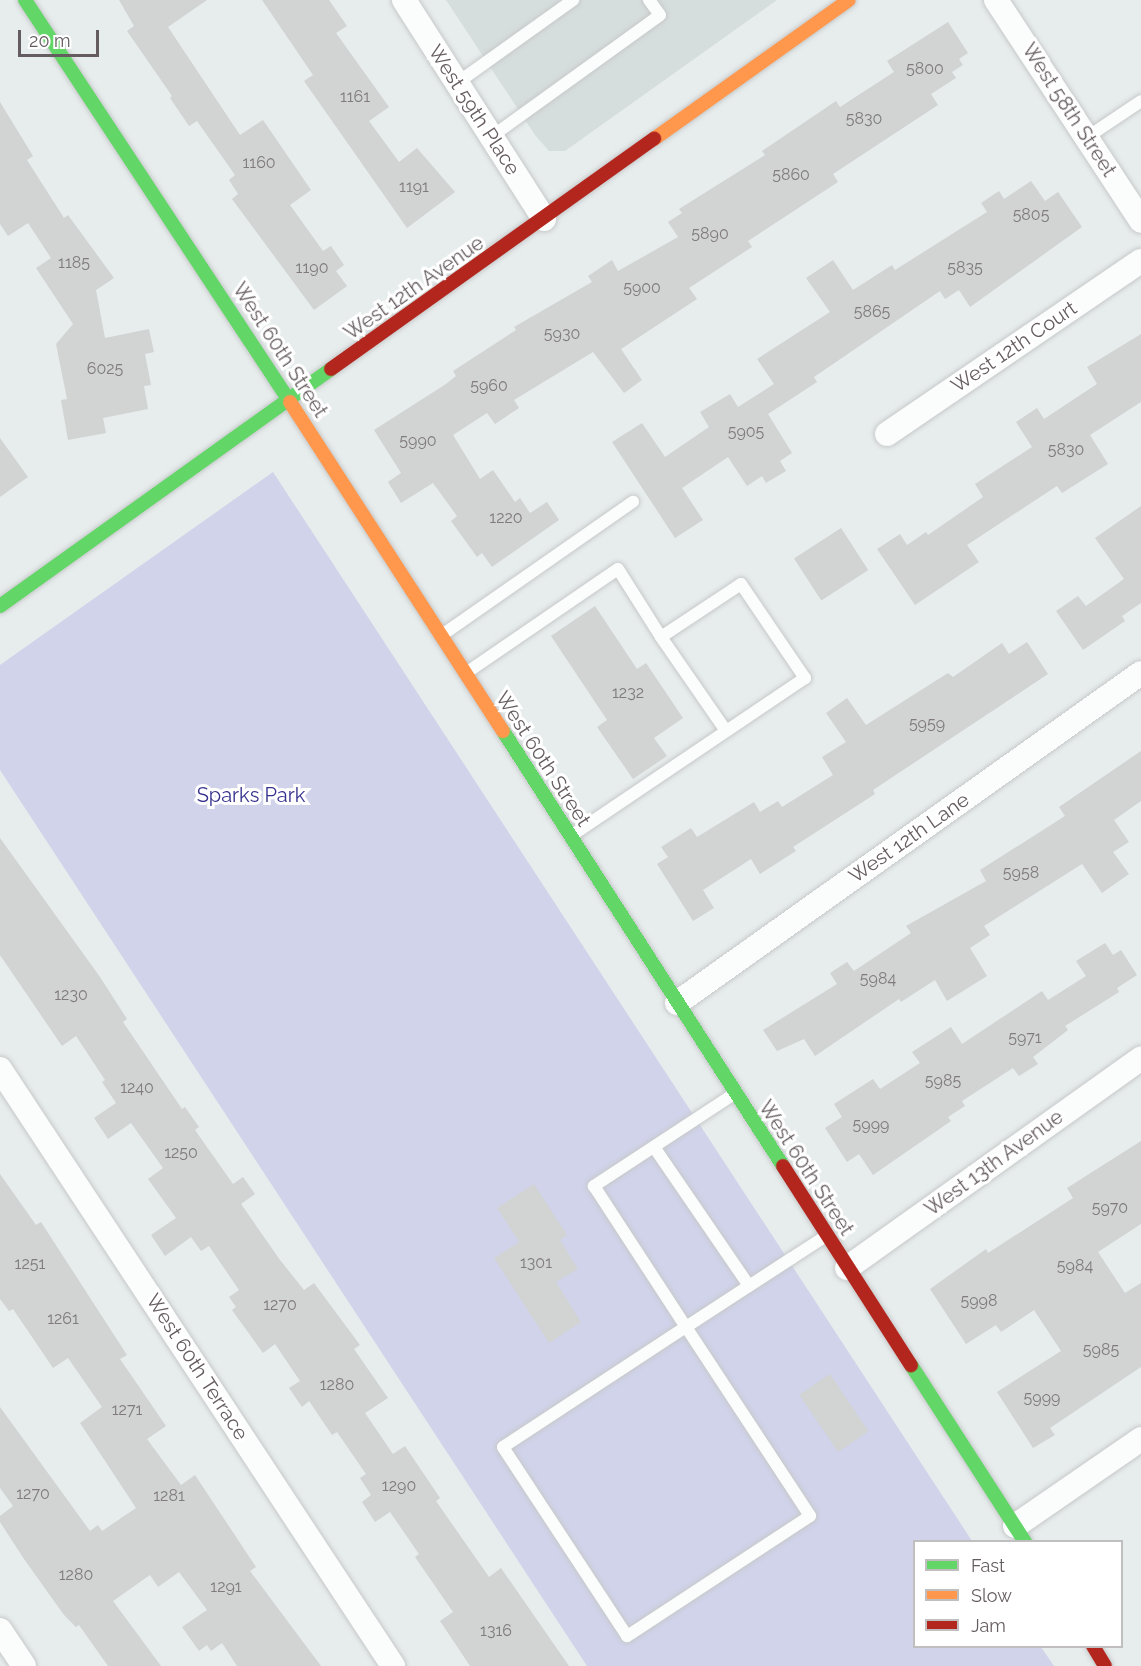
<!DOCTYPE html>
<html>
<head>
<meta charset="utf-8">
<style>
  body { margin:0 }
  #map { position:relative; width:1141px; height:1666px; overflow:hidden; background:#e7ecec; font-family:Raleway,sans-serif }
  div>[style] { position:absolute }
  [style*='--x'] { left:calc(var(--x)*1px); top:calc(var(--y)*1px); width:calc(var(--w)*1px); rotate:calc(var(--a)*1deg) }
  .education>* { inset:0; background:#d6dedd }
  .green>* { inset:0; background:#d0d3ea }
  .building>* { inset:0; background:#d1d4d3; transform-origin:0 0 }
  .roads { filter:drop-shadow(0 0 2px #c7c9c9) drop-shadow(0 0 2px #c7c9c9) }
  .lane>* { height:12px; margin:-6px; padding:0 6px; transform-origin:6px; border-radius:6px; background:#fbfcfc }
  .street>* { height:24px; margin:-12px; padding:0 12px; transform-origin:12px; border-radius:12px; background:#fbfcfc }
  .fast>* { height:14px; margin:-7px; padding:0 7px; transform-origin:7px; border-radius:7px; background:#63d668 }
  .slow>* { height:14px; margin:-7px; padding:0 7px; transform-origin:7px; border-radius:7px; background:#ff974d }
  .jam>* { height:14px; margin:-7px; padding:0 7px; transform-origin:7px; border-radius:7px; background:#b3261e }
  span { translate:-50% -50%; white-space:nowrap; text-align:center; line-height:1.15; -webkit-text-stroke:6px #fff; paint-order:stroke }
  .number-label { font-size:16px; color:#817b7e }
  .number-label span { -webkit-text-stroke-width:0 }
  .street-label { font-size:20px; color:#655c60 }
  .park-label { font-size:20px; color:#35318e }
  .legend { position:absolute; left:913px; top:1540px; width:210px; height:108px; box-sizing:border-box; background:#fff; border:2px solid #c1bebf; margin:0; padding:8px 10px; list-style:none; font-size:18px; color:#655c60 }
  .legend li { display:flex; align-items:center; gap:12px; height:30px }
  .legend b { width:30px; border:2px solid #c1bebf }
  .scale { position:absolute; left:18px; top:30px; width:81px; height:27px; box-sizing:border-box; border:3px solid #655c60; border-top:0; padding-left:8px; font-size:18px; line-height:21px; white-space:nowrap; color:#655c60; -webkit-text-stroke:4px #fff; paint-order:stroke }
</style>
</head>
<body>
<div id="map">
  <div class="education">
    <i style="clip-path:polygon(446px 0,777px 0,565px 151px,549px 151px,535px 135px)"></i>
  </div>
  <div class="green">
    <i style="clip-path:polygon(273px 472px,972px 1541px,914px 1542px,914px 1646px,1041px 1647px,1054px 1666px,587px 1666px,0 770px,0 665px)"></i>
  </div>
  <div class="building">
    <i style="clip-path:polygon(119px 0,207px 0,168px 27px,240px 135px,263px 120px,311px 190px,290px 205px,323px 251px,331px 246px,344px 265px,336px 271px,347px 286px,314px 310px,232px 199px,238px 194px,229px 180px,235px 175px,197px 121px,189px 126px,170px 98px,172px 96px,127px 31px,134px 26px)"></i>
    <i style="clip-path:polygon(262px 0,329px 0,347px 26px,336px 33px,389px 107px,369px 121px,399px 162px,417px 148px,455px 192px,407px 228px,304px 81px,313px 75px)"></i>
    <i style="clip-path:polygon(948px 22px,968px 53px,959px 59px,963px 65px,952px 72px,956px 78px,931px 94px,938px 105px,833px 174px,838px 182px,748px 241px,752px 247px,689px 288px,697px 299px,621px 349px,642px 380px,624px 393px,593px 352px,514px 400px,519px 408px,495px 424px,487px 413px,453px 435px,480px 479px,493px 470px,515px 502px,520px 498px,530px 513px,547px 502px,559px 520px,492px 567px,482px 553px,477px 557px,451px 521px,457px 516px,433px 483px,401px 503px,388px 482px,401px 473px,374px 430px,446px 384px,456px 376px,453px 371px,516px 330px,514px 327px,592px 282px,588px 276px,612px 260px,618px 271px,678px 237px,668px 222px,682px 213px,679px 209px,765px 155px,762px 151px,836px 101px,840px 107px,894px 72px,887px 61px)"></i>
    <i style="clip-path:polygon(0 102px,33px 156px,27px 160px,64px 218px,68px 215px,114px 278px,96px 290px,105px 338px,149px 329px,154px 352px,145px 354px,151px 385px,144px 386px,148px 409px,103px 418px,106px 433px,68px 440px,61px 400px,67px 399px,56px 344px,73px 324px,36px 268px,51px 258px,28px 223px,8px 236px,0 224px)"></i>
    <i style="clip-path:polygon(1031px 181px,1045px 201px,1058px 192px,1082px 227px,970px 307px,959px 290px,945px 299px,940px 291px,814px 377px,817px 382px,768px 414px,792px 453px,780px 461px,786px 471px,766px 483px,762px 476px,747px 486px,728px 457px,682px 488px,703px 520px,675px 538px,612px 442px,642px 423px,665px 457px,709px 427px,700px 412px,730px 394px,738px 407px,774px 384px,757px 359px,830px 312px,806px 278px,833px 260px,853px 290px,892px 265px,895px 270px,987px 212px,981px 203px,999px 191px,1004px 199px)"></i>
    <i style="clip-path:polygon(1141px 334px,1141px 402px,1090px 435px,1108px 464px,1062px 493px,1057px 486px,967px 545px,979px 562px,915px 605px,877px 549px,900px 534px,907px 545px,926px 532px,928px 535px,983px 497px,975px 484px,1032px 447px,1016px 422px,1037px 408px,1044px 419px,1097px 384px,1087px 367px)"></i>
    <i style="clip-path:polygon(0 438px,28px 477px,0 497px)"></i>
    <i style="clip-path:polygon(1141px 506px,1141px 603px,1122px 616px,1125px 621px,1083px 650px,1056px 611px,1078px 596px,1086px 606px,1124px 579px,1095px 538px)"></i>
    <i style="left:841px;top:528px;width:50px;height:56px;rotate:57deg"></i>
    <i style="clip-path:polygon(595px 606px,637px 669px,646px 663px,683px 718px,654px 738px,667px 756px,633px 779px,597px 727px,607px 720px,551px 636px)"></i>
    <i style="clip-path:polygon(1027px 642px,1048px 674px,873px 790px,875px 794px,793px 847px,796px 851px,760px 874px,751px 859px,703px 890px,714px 908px,693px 921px,657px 864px,668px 857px,661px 847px,691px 828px,697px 837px,754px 802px,760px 812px,778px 801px,782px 807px,833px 775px,822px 757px,846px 742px,826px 713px,847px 698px,866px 725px,948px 673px,953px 677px,1002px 643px,1009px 654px)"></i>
    <i style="clip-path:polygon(1141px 751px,1141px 801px,1114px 820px,1129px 842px,1113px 852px,1129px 874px,1102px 893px,1082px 864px,984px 926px,990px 935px,970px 948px,987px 976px,947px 1001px,935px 980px,901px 1002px,899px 999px,815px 1056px,804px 1039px,777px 1051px,763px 1030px,837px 984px,830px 973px,847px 962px,854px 971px,911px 933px,906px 926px,986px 881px,980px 870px,1065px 816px,1059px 807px)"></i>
    <i style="clip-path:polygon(0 838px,100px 977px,127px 1019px,123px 1022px,182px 1109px,185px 1107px,199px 1127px,195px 1130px,233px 1184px,243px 1177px,255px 1194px,241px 1204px,280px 1260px,304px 1290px,314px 1283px,360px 1345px,354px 1349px,388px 1398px,365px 1413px,393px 1454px,405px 1446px,440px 1498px,436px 1501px,489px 1577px,501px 1568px,569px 1666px,470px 1666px,440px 1621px,453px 1612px,415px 1557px,419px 1554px,390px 1512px,375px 1522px,362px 1502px,371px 1495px,360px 1478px,366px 1474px,337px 1432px,332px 1435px,309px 1401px,302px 1407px,289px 1388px,300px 1381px,275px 1344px,263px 1353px,232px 1310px,236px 1307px,229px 1297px,239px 1290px,209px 1246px,201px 1251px,191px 1237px,165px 1256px,151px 1235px,176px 1218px,148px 1179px,163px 1168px,131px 1123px,108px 1139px,94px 1118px,116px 1103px,102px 1082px,105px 1080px,76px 1036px,62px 1046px,0 955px)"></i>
    <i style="clip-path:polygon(1105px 943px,1113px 955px,1121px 950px,1137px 975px,1117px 988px,1119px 992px,1065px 1026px,1068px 1030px,1033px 1057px,1038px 1064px,1019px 1076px,1013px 1068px,962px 1101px,965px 1106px,948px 1117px,951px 1121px,873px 1175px,859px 1154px,847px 1162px,825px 1128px,842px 1117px,834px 1104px,873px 1079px,880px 1089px,920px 1063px,912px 1052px,951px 1027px,962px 1044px,1042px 991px,1048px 1000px,1086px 976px,1076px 961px)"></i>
    <i style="clip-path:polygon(1141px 1141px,1141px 1224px,1098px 1252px,1125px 1293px,1141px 1283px,1141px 1367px,1050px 1428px,1055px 1435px,1033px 1448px,997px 1392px,1061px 1351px,1034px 1310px,1001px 1332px,996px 1325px,966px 1344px,930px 1289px,986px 1249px,988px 1253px,1073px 1198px,1067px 1188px)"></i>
    <i style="clip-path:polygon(0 1174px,36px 1225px,41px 1222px,127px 1355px,120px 1359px,166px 1426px,147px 1439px,181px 1485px,195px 1475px,256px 1567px,250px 1571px,321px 1666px,237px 1666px,222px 1643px,211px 1651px,207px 1645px,199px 1651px,182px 1627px,207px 1610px,179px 1572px,158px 1587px,150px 1575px,113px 1601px,161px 1666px,108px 1666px,79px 1625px,76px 1627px,64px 1615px,24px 1559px,0 1522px,0 1516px,13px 1506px,0 1488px,0 1407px,90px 1531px,98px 1525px,102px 1531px,136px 1508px,80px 1423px,102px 1407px,68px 1358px,53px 1368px,13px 1309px,9px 1311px,0 1299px)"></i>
    <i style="clip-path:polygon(534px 1184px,567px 1235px,560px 1240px,578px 1269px,556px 1282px,581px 1322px,549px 1343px,494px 1258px,519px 1242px,497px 1208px)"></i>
    <i style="left:830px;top:1374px;width:69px;height:37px;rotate:56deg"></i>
  </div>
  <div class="roads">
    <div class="lane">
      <i style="--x:457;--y:83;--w:143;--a:-35.6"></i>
      <i style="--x:491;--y:137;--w:208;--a:-35.8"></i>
      <i style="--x:660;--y:15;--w:19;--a:-126"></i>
      <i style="--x:1086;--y:138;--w:66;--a:-33.9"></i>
      <i style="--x:442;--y:635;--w:233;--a:-34.9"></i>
      <i style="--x:661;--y:637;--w:114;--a:55.3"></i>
      <i style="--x:466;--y:673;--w:184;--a:-34.4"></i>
      <i style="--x:618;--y:569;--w:80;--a:57.7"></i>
      <i style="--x:661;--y:637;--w:96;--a:-33.5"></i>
      <i style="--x:741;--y:584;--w:114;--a:55.8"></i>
      <i style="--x:805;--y:678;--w:282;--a:146"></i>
      <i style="--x:734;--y:1094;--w:168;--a:146.7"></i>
      <i style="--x:594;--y:1186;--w:168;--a:56.9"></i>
      <i style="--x:686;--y:1327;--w:226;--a:56.7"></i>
      <i style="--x:810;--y:1516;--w:219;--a:146.7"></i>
      <i style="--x:627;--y:1636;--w:226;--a:-123.3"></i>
      <i style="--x:503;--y:1447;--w:219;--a:-33.3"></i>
      <i style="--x:686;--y:1327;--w:75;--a:-33.1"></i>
      <i style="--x:749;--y:1286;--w:51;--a:-33.1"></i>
      <i style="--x:792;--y:1258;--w:40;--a:-32.9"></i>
      <i style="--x:654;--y:1147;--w:168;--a:55.6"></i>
    </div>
    <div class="street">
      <i style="--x:404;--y:0;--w:260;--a:57.4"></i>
      <i style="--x:996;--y:0;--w:264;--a:56.7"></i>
      <i style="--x:887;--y:434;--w:307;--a:-34.3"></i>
      <i style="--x:677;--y:1003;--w:569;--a:-35.42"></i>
      <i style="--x:0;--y:1069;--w:715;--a:56.64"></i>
      <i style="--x:847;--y:1268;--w:361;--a:-35.5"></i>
      <i style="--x:1015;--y:1526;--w:153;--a:-34.6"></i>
      <i style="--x:0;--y:1630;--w:43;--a:56.3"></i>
    </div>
    <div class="fast">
      <i style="--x:25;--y:0;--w:481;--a:56.6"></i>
      <i style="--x:0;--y:606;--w:407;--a:-35.6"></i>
      <i style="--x:503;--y:731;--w:517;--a:57.23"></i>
      <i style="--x:911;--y:1365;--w:211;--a:57.2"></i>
    </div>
    <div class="slow">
      <i style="--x:654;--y:139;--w:239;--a:-35.5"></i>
      <i style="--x:290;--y:402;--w:392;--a:57.1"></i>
    </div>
    <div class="jam">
      <i style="--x:331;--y:369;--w:397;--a:-35.5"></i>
      <i style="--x:783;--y:1166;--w:237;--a:57.3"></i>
      <i style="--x:1093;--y:1646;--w:23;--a:59"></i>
    </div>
  </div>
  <div class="number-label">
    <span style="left:925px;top:69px">5800</span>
    <span style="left:355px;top:97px">1161</span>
    <span style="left:864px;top:119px">5830</span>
    <span style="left:259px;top:163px">1160</span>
    <span style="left:791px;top:175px">5860</span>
    <span style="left:414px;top:187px">1191</span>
    <span style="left:1031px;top:215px">5805</span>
    <span style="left:710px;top:234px">5890</span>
    <span style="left:74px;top:263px">1185</span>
    <span style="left:312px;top:268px">1190</span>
    <span style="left:965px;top:268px">5835</span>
    <span style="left:642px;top:288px">5900</span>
    <span style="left:872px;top:312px">5865</span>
    <span style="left:562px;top:334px">5930</span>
    <span style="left:105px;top:369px">6025</span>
    <span style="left:489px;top:386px">5960</span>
    <span style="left:746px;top:432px">5905</span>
    <span style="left:418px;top:441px">5990</span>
    <span style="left:1066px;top:450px">5830</span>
    <span style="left:506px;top:518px">1220</span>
    <span style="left:628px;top:693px">1232</span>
    <span style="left:927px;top:724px">5959</span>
    <span style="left:1021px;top:873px">5958</span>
    <span style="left:878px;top:979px">5984</span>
    <span style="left:71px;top:995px">1230</span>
    <span style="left:1025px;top:1038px">5971</span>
    <span style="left:943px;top:1081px">5985</span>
    <span style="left:137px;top:1088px">1240</span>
    <span style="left:871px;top:1125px">5999</span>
    <span style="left:181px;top:1153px">1250</span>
    <span style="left:1110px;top:1208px">5970</span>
    <span style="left:536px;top:1263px">1301</span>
    <span style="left:30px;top:1264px">1251</span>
    <span style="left:1075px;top:1266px">5984</span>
    <span style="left:979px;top:1301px">5998</span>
    <span style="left:280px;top:1305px">1270</span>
    <span style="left:63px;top:1319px">1261</span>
    <span style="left:1101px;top:1350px">5985</span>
    <span style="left:337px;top:1385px">1280</span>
    <span style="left:1042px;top:1398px">5999</span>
    <span style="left:127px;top:1410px">1271</span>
    <span style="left:399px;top:1486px">1290</span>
    <span style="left:33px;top:1494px">1270</span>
    <span style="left:169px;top:1496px">1281</span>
    <span style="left:76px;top:1575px">1280</span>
    <span style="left:226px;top:1587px">1291</span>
    <span style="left:496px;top:1631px">1316</span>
  </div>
  <div class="street-label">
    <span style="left:474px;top:110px;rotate:57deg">West 59th Place</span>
    <span style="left:1069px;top:110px;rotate:57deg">West 58th Street</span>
    <span style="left:414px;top:288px;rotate:-35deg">West 12th Avenue</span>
    <span style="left:1014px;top:347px;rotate:-34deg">West 12th Court</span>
    <span style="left:280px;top:350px;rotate:57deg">West 60th Street</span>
    <span style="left:543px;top:759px;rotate:57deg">West 60th Street</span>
    <span style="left:909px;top:838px;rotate:-35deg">West 12th Lane</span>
    <span style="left:994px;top:1163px;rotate:-36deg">West 13th Avenue</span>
    <span style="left:806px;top:1168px;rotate:57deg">West 60th Street</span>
    <span style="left:197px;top:1367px;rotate:57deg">West 60th Terrace</span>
  </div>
  <div class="park-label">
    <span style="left:251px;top:795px">Sparks Park</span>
  </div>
  <ul class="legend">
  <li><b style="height:8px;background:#63d668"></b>Fast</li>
  <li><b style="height:8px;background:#ff974d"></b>Slow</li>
  <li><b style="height:8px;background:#b3261e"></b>Jam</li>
  </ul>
  <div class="scale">20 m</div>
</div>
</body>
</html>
